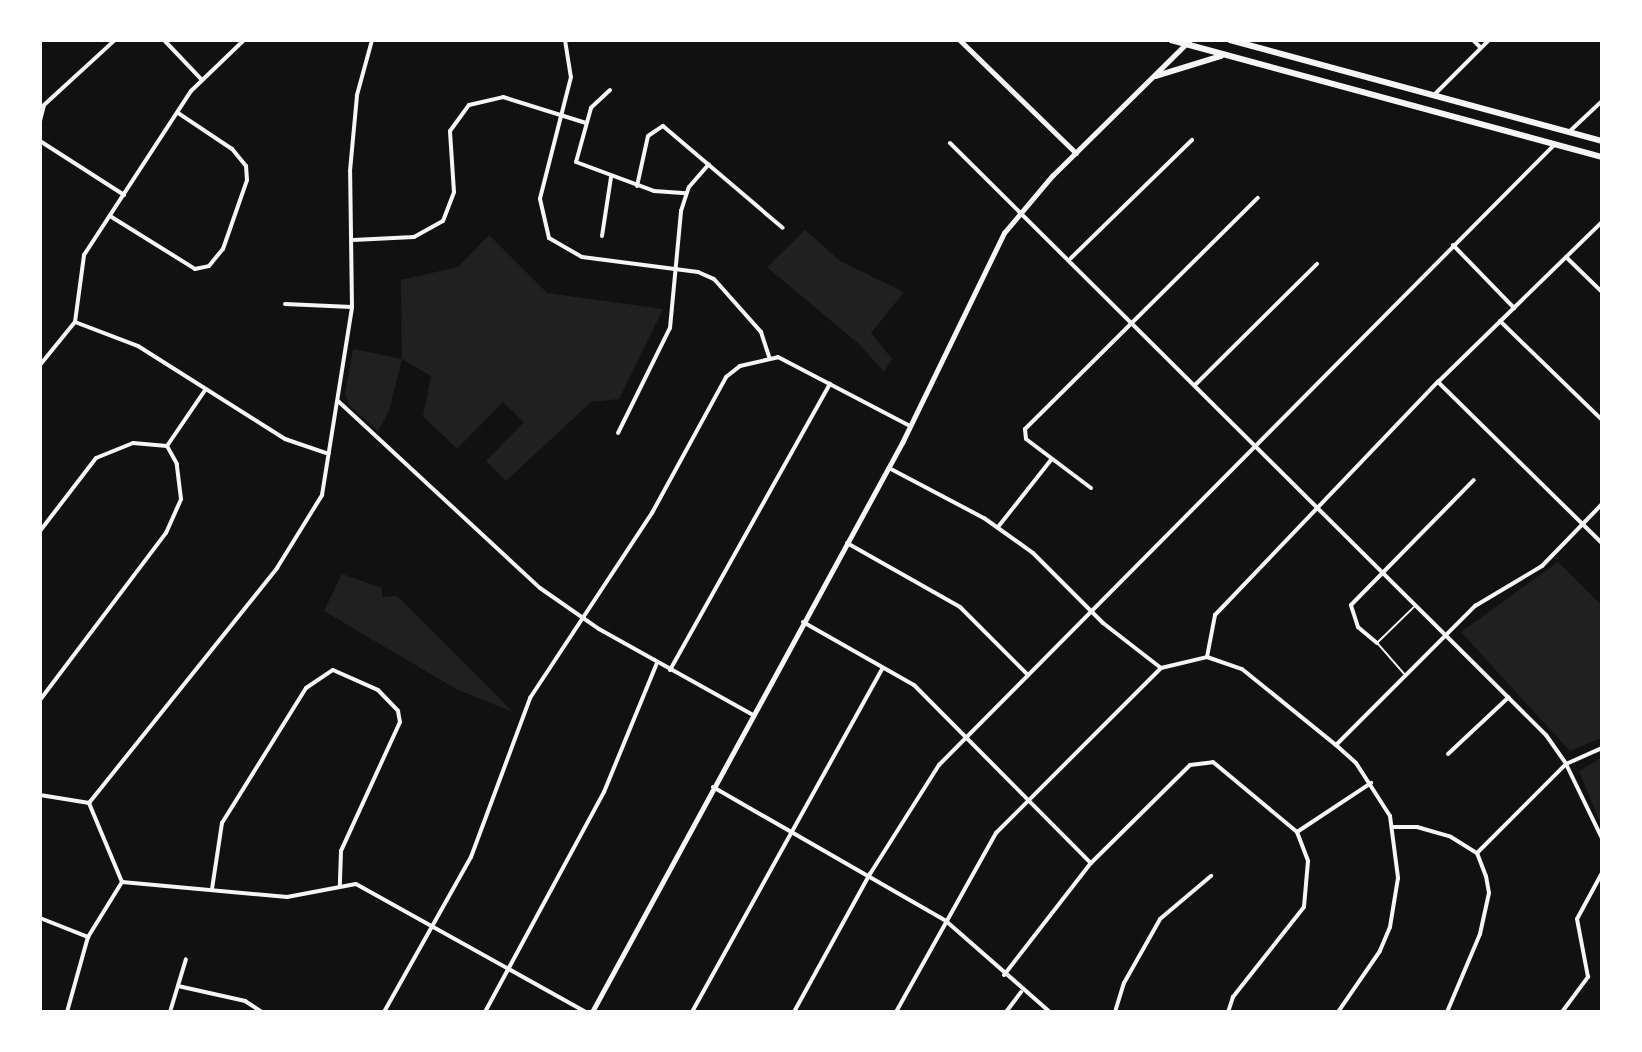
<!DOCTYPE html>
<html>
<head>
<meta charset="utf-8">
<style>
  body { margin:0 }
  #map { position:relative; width:1642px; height:1052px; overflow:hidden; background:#111; font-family:"PT Sans Narrow",sans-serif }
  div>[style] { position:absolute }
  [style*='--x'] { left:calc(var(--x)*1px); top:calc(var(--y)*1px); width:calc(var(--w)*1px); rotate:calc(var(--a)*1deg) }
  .green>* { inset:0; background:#202020 }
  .service>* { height:1.5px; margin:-0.75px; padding:0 0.75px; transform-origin:0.75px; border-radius:0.75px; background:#f5f5f5 }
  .minor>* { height:4px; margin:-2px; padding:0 2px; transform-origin:2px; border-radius:2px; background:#f5f5f5 }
  .tertiary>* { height:4.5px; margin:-2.25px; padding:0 2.25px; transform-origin:2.25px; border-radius:2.25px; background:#f5f5f5 }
  .trunk>* { height:6px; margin:-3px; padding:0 3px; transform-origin:3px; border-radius:3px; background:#f5f5f5 }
  span { translate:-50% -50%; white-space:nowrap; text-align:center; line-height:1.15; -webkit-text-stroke:6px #fff; paint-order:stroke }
  .frame { position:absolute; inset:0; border:42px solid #fff; pointer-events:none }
</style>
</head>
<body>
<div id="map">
  <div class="green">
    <i style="clip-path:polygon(805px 230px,840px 261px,904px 292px,871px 333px,892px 359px,884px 372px,860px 345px,767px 267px)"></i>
    <i style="clip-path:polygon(489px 235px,547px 293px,663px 309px,619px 399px,591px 402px,506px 481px,486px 461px,524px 422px,503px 402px,457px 449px,423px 416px,431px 376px,402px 359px,389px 411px,378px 431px,349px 405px,345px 394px,353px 349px,402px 359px,401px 280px,458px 267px)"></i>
    <i style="clip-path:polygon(1558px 562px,1601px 605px,1601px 738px,1570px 751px,1461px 632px)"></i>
    <i style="clip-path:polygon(342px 574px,382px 588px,382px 597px,397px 596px,513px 712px,458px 690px,324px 611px)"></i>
    <i style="clip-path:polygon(1601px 758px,1601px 825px,1579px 771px)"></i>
  </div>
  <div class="service">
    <i style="--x:1404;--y:674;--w:41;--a:-131.1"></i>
    <i style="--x:1377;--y:643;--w:53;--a:-44.2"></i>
  </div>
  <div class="minor">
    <i style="--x:164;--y:40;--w:55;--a:46.5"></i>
    <i style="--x:565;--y:40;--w:37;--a:81"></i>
    <i style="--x:571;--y:77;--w:126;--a:104.3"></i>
    <i style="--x:540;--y:199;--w:40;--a:77"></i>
    <i style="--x:549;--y:238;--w:38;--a:30"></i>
    <i style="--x:582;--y:257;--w:117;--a:7.4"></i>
    <i style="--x:698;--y:272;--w:17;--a:24"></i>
    <i style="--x:714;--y:279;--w:71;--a:48.4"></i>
    <i style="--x:761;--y:332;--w:26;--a:72"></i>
    <i style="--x:1473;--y:40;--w:11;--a:45"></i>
    <i style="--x:610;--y:90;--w:26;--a:137"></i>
    <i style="--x:591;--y:108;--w:56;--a:105.5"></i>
    <i style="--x:576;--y:162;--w:83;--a:20.4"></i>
    <i style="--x:654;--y:191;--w:32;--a:4"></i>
    <i style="--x:1434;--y:95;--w:78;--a:-45"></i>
    <i style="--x:40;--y:121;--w:16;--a:-76"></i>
    <i style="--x:44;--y:105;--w:96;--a:-42.5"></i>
    <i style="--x:1570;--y:131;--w:44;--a:-43.2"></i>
    <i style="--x:40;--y:141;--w:100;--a:32.7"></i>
    <i style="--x:950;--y:143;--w:840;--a:44.81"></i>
    <i style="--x:1546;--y:735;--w:35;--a:55"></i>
    <i style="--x:1566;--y:764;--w:82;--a:64.1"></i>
    <i style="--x:637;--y:186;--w:51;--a:-77.6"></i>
    <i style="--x:648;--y:136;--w:18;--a:-34"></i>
    <i style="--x:663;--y:126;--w:157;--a:40.4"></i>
    <i style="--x:110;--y:216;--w:100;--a:31.9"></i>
    <i style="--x:195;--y:269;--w:14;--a:-12"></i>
    <i style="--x:209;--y:266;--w:22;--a:-51"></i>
    <i style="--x:223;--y:249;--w:73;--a:-70.8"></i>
    <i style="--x:247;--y:180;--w:14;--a:-94"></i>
    <i style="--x:246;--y:166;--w:22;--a:-129"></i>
    <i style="--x:232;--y:149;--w:65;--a:-146.3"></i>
    <i style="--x:602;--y:236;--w:60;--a:-81.3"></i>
    <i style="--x:353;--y:240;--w:61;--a:-2.8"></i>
    <i style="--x:414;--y:237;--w:33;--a:-29"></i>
    <i style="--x:443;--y:221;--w:31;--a:-69"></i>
    <i style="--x:454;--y:192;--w:61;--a:-93.8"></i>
    <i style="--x:450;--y:131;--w:32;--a:-54"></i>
    <i style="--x:469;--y:105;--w:35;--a:-13"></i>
    <i style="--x:503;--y:97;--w:87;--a:17.4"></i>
    <i style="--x:1453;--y:245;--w:88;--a:45.9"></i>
    <i style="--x:1566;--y:257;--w:50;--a:44.2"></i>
    <i style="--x:1071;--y:258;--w:169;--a:-44.3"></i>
    <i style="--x:285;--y:304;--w:67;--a:2.6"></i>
    <i style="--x:1500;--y:321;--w:142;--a:44.1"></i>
    <i style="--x:75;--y:322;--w:68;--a:-82.3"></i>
    <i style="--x:84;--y:255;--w:196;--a:-56.9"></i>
    <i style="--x:191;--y:91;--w:74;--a:-43.9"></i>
    <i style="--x:75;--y:322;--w:67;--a:20.9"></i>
    <i style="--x:138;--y:346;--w:174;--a:32.3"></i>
    <i style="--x:285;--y:439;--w:46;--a:18.8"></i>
    <i style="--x:40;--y:365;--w:55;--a:-50.9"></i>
    <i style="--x:1438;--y:382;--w:230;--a:44.5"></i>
    <i style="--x:1195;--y:385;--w:172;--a:-44.8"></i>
    <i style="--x:338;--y:401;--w:275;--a:42.8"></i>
    <i style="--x:540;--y:588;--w:72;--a:34.8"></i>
    <i style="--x:599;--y:629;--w:176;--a:29.2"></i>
    <i style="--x:618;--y:433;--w:117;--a:-63.7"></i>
    <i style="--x:670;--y:328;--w:118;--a:-84.6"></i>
    <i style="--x:681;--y:211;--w:25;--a:-72"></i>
    <i style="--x:689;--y:187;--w:30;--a:-49"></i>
    <i style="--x:167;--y:446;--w:68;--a:-55.8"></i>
    <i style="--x:889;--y:468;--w:107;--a:27.8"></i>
    <i style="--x:984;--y:518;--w:60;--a:35.5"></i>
    <i style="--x:1033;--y:553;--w:99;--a:45"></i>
    <i style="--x:1103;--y:623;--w:73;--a:37.8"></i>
    <i style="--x:1091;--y:488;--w:81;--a:-143"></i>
    <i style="--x:1026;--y:439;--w:10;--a:-96"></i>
    <i style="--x:1025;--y:429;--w:328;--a:-44.8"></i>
    <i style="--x:998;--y:527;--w:85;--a:-51.7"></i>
    <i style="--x:40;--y:531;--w:92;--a:-52.5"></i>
    <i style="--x:96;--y:458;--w:40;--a:-22"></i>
    <i style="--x:133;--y:443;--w:34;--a:5"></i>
    <i style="--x:847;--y:543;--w:130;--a:29.5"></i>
    <i style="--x:960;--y:607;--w:96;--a:45"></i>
    <i style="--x:803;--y:622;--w:128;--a:29.6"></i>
    <i style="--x:914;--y:685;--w:251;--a:45.2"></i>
    <i style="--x:1377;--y:643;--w:25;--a:-140"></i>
    <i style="--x:1358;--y:627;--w:23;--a:-108"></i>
    <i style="--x:1351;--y:605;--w:175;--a:-45.5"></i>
    <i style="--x:1207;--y:657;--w:43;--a:-79.2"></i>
    <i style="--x:1215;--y:615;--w:323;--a:-46.3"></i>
    <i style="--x:1438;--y:382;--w:229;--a:-44.3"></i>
    <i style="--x:670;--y:670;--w:328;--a:-60.8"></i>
    <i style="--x:40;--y:700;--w:209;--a:-53"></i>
    <i style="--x:166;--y:533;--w:37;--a:-66"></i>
    <i style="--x:181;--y:499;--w:35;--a:-97"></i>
    <i style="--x:177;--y:464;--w:21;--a:-119"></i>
    <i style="--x:1336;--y:745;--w:197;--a:-45"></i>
    <i style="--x:1475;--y:606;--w:78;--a:-30.8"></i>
    <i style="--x:1542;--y:566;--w:86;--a:-45.9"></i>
    <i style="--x:1448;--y:754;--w:83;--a:-43.1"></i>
    <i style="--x:713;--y:787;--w:269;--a:29.9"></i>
    <i style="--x:946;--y:921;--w:138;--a:41.2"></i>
    <i style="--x:40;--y:795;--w:50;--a:9.3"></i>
    <i style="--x:89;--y:803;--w:301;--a:-51.3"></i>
    <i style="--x:277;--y:568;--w:86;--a:-58.3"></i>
    <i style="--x:322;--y:495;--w:190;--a:-80.9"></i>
    <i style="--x:352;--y:307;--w:136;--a:-90.8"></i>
    <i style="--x:350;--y:171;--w:76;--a:-84.7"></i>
    <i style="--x:357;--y:95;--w:57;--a:-74.7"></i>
    <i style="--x:1393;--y:827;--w:24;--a:0"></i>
    <i style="--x:1417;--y:827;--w:35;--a:16"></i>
    <i style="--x:1451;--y:837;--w:31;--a:32"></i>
    <i style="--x:1477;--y:853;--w:25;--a:69"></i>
    <i style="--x:1486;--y:876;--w:17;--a:80"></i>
    <i style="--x:1489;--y:893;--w:42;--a:102.4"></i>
    <i style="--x:1480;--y:934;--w:85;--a:112.9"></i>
    <i style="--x:1297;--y:832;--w:89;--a:-33.5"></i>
    <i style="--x:1477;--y:853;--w:126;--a:-45"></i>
    <i style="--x:1566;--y:764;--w:39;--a:-24"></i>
    <i style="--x:122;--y:882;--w:166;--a:5.2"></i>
    <i style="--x:287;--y:897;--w:70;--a:-10.7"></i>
    <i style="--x:356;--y:884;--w:263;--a:29.1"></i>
    <i style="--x:212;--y:889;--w:67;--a:-81.4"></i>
    <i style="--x:222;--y:823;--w:159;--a:-58.1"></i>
    <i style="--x:306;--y:688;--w:32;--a:-34"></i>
    <i style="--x:333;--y:670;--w:49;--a:24"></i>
    <i style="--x:378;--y:690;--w:29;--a:46"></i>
    <i style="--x:398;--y:711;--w:11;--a:80"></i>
    <i style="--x:400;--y:722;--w:142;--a:114.6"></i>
    <i style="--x:341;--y:851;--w:34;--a:92"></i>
    <i style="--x:40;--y:918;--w:52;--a:21.6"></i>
    <i style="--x:1004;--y:975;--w:142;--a:-52.2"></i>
    <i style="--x:1091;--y:863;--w:139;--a:-44.7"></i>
    <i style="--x:1190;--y:765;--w:23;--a:-7"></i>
    <i style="--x:1213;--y:762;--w:109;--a:39.8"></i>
    <i style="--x:1297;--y:832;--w:31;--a:69"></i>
    <i style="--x:1308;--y:861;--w:46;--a:95"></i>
    <i style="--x:1304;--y:907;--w:115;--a:128.3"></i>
    <i style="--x:1233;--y:997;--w:16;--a:108"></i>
    <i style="--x:178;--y:986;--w:69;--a:12.6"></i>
    <i style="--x:245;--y:1001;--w:20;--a:33"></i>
    <i style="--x:67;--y:1012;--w:78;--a:-74.4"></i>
    <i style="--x:88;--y:937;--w:65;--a:-58.3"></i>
    <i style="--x:122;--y:882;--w:86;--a:-112.7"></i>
    <i style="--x:170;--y:1012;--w:55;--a:-73.2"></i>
    <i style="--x:384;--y:1012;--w:178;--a:-60.7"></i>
    <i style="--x:471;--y:857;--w:170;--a:-69.6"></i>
    <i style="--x:530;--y:698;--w:222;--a:-56.6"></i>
    <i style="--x:652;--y:513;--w:155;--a:-61.4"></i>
    <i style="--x:726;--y:377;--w:18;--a:-38"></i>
    <i style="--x:740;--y:366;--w:39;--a:-13"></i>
    <i style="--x:778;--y:357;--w:149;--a:27.6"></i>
    <i style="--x:485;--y:1012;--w:250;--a:-61.6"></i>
    <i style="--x:604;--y:792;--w:139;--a:-67.7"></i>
    <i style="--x:692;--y:1012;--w:393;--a:-61"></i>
    <i style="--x:794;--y:1012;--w:158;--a:-61.2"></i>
    <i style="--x:870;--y:874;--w:129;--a:-57.7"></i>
    <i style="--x:939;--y:765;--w:875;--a:-45.23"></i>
    <i style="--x:896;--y:1012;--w:205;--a:-60.8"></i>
    <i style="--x:996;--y:833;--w:233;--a:-45"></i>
    <i style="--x:1161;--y:668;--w:47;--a:-13.4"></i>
    <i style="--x:1207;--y:657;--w:37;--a:19"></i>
    <i style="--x:1242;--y:669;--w:121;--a:39"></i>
    <i style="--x:1336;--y:745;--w:27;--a:42"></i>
    <i style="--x:1356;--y:763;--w:63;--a:57.3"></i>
    <i style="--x:1390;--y:816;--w:63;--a:82.6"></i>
    <i style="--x:1398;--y:878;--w:50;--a:99.3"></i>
    <i style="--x:1390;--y:927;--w:26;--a:113"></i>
    <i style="--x:1380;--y:951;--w:74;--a:124.5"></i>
    <i style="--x:1006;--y:1012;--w:25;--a:-53"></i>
    <i style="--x:1115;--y:1012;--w:30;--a:-73"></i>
    <i style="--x:1124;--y:983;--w:73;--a:-60.6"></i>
    <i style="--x:1160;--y:919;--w:67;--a:-40.1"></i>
    <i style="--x:1562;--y:1012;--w:44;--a:-53.4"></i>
    <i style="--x:1588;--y:977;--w:59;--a:-100.7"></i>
    <i style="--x:1577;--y:919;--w:52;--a:-61.5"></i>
  </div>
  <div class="tertiary">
    <i style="--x:960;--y:40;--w:162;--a:44.2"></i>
    <i style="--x:592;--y:1012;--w:648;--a:-61.42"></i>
    <i style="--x:902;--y:443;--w:233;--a:-64.1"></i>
    <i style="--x:1004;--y:233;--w:75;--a:-49.9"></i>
    <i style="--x:1052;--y:176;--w:194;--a:-44.6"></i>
  </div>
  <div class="trunk">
    <i style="--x:1171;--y:40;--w:447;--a:15.2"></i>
    <i style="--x:1230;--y:40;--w:385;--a:15.2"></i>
    <i style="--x:1156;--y:76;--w:68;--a:-17.1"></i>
  </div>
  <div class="frame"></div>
</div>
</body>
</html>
